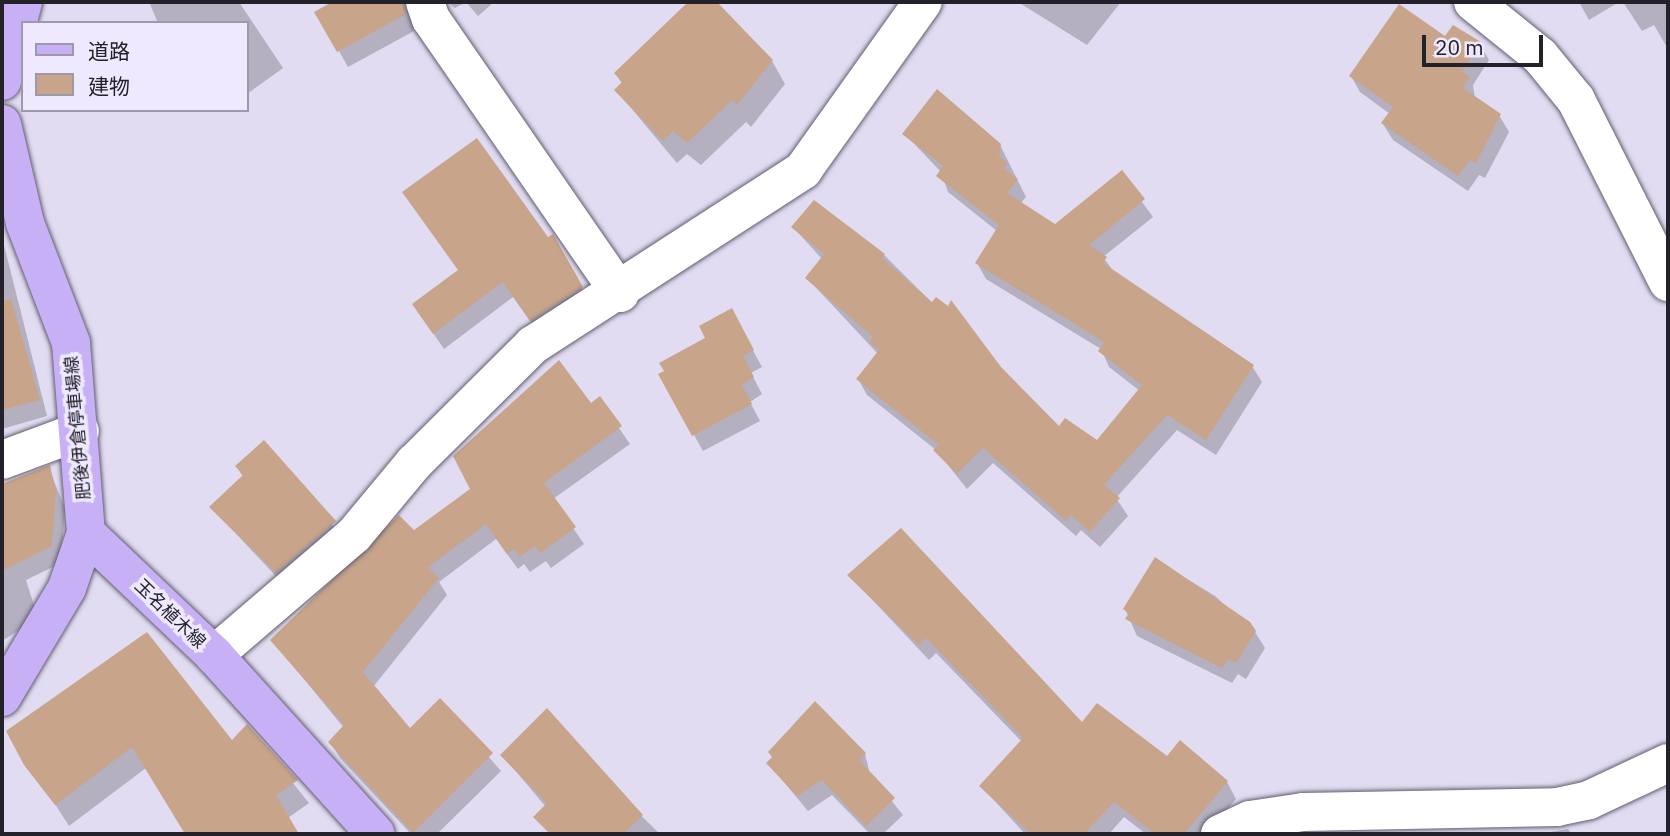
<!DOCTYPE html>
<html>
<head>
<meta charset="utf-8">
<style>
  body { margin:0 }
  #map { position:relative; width:1670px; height:836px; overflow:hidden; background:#e1dcf1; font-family:"IBM Plex Sans","Noto Sans JP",sans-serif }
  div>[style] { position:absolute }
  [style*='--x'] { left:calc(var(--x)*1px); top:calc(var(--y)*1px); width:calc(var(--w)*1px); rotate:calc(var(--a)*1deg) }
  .shadow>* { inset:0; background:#0003 }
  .building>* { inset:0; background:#c7a48a }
  .roads { filter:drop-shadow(0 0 2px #625d70) drop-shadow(0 0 2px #625d70) }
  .minor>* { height:38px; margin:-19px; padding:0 19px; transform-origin:19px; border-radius:19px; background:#fff }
  .major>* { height:38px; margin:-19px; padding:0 19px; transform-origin:19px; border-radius:19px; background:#c7b0f5 }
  span { translate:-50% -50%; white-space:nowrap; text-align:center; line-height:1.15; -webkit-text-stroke:7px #eee9ff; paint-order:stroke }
  .street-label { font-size:18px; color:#232129 }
  .frame { position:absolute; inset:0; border:4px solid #232129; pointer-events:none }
  .legend { position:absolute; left:21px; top:21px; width:228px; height:91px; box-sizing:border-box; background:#eee9ff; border:2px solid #9d99a9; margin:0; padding:9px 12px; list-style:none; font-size:21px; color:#232129 }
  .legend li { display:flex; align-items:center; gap:14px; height:35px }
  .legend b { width:35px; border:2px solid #9d99a9 }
  .scale { position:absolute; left:1422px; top:35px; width:121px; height:32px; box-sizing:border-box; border:4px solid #232129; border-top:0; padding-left:9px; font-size:21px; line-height:24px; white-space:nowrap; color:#232129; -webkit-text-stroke:5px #eee9ff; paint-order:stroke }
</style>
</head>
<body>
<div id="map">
  <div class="shadow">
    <i style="clip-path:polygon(149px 2px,239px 2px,283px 68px,247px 94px,247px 23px,158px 23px)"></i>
    <i style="clip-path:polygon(334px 2px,423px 2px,412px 14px,414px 31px,348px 67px,317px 12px)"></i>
    <i style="clip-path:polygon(447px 2px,494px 2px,478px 16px,466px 2px,455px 8px)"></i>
    <i style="clip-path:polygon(690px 2px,717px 4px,772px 61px,785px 84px,751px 127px,746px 122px,701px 165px,687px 154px,677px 163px,616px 90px,622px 84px,616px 73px)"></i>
    <i style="clip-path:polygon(1018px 2px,1121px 2px,1087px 45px)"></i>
    <i style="clip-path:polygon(1579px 2px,1619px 2px,1589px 20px)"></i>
    <i style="clip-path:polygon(1623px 2px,1668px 2px,1668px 49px,1654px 25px,1642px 31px)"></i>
    <i style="clip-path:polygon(1446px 39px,1480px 44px,1489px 60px,1473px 85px,1475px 99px,1499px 115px,1509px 132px,1485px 178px,1479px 175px,1468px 191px,1393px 140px,1383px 124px,1390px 114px,1360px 92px,1351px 76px)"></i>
    <i style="clip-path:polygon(905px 134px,1000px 145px,1026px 197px,1020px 204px,1055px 226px,1121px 173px,1153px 217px,1103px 257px,1114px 272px,1252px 366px,1262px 382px,1216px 455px,1177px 430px,1116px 498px,1128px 516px,1100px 547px,1081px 530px,1076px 536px,993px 463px,967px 489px,936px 450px,867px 395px,858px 379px,878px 354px,807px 278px,822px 259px,793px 227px,884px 255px,1059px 429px,1097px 442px,1140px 391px,1109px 367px,1101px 349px,986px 279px,977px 263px,997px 231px,948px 192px,941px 172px)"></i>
    <i style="clip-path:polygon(552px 236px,588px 300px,541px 336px,513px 297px,444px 349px,414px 305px,459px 271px)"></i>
    <i style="clip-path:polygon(2px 237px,47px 416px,2px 429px)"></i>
    <i style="clip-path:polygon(731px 311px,762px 367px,751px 373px,762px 394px,750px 402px,760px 421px,703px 451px,694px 435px,708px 339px)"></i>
    <i style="clip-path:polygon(599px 399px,630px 444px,553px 499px,584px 544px,551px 568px,546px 561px,530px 572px,524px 564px,518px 569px,496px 539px,439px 582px,447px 595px,373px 687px,410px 731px,440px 701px,501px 771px,437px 834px,411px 834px,340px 758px,330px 742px,344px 728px,272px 640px)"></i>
    <i style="clip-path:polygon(264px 443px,344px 539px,287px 588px,211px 507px,243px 477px,237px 467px)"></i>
    <i style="clip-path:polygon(49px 468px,65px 509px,61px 563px,26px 580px,38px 618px,2px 641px,2px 487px)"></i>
    <i style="clip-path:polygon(1156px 560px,1215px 596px,1255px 632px,1265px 648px,1246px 679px,1238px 674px,1232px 683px,1137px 636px,1125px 609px)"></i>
    <i style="clip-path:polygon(849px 575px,1082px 725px,1168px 758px,1180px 742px,1227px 782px,1236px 799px,1207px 834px,1146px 834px,1124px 817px,1109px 834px,1025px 834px,981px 786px,1022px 742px,936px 653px,929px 660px)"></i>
    <i style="clip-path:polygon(815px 703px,865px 754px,870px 774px,903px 815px,883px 834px,870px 834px,832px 795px,808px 811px,768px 763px)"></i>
    <i style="clip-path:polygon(547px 710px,622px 797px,660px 834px,548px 830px,546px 807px,502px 755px)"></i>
    <i style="clip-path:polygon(247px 726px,309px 803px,288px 818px,297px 834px,186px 834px,146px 768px,69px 826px,9px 732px,232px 742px)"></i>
    <i style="clip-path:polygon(1568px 829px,1572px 834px,1539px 834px)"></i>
  </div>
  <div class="building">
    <i style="clip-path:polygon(332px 2px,404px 2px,406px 14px,337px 52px,314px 12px)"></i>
    <i style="clip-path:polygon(688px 2px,717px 2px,773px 60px,737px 105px,732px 100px,687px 143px,673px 131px,663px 141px,614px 90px,622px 82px,614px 73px)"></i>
    <i style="clip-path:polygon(1399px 4px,1445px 36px,1453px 25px,1481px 42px,1462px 72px,1470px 77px,1463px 88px,1501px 114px,1476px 163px,1470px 160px,1458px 176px,1381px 123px,1393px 107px,1349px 76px)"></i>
    <i style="clip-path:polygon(937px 89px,1001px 144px,999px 156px,1008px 163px,1004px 169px,1018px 179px,1007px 193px,1055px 224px,1122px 170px,1145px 199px,1089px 245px,1107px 257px,1103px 263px,1254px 365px,1206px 440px,1167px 415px,1104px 485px,1120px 498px,1090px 532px,1071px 515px,1066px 521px,983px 448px,957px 474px,933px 450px,939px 445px,856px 379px,879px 350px,869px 342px,873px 337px,805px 278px,824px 254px,791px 227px,814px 200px,885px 254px,882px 258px,932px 302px,936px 297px,948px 306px,951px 300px,1001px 367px,1059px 426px,1065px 418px,1097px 440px,1142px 385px,1098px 351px,1104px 342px,975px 263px,999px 225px,936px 176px,943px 166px,902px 134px)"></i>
    <i style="clip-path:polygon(477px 138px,548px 237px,553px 234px,583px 287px,530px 321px,503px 282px,433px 334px,412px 304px,458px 270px,402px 192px)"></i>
    <i style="clip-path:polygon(11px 299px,40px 400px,2px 410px,2px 301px)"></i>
    <i style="clip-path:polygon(732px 308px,754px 350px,743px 356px,754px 377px,742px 385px,752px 404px,692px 436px,658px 374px,664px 371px,659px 363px,705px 338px,699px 326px)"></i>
    <i style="clip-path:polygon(559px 360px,591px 403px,600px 396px,622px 426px,544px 483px,576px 527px,540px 553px,535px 546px,519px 557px,514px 549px,507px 554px,486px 524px,428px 567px,439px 578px,363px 672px,410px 728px,440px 698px,493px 753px,413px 833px,328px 742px,344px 725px,270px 640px,399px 515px,414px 530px,470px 489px,453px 456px)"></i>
    <i style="clip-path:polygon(264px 440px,336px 521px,276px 573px,209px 507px,243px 475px,235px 466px)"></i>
    <i style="clip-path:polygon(50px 465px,56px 492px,52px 546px,2px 571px,2px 484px)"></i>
    <i style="clip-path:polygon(901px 528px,1082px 722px,1097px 703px,1167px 756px,1180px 740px,1228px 781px,1184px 834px,1155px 834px,1114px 802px,1084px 834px,1031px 834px,979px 786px,1023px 738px,926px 638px,919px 645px,847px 575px)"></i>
    <i style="clip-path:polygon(1155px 557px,1250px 622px,1256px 631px,1236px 663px,1228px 659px,1222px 668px,1125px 619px,1129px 613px,1123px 609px)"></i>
    <i style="clip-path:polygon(147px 632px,232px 740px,247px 724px,298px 780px,276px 795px,299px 834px,185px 834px,132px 747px,55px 805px,24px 765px,6px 731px)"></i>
    <i style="clip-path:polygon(815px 701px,866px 753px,859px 760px,895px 798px,866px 826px,822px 780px,797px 796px,766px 763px,772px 757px,768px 752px)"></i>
    <i style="clip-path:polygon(547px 708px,643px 815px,623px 834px,550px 834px,533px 817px,547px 803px,500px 755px)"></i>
  </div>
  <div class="roads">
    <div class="minor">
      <i style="--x:425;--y:2;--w:18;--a:71"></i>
      <i style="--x:431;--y:19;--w:333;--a:55.4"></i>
      <i style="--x:1473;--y:2;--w:86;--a:38.9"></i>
      <i style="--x:1540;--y:56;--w:57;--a:50.7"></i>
      <i style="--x:1576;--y:100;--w:204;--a:63.2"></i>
      <i style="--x:2;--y:460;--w:83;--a:-20.4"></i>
      <i style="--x:214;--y:655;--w:184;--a:-40.6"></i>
      <i style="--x:354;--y:535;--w:94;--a:-50.2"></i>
      <i style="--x:414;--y:463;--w:168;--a:-44.8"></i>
      <i style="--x:533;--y:345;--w:322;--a:-32.9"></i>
      <i style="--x:803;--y:170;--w:206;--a:-54.5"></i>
      <i style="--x:1220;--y:834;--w:33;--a:-25"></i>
      <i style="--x:1250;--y:820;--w:54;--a:-8.6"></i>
      <i style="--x:1303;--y:812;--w:254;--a:-1.1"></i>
      <i style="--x:1557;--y:807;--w:33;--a:-12"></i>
      <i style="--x:1589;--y:800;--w:87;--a:-25.1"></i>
    </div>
    <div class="major">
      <i style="--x:2;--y:81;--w:82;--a:-75.1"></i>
      <i style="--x:2;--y:124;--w:102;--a:76.9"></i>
      <i style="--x:25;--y:223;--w:129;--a:69"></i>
      <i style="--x:71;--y:343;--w:191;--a:85.5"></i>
      <i style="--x:86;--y:533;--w:58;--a:109.1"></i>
      <i style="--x:67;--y:588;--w:127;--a:120.8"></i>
      <i style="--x:86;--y:533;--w:177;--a:43.6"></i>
      <i style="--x:214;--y:655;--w:241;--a:47.9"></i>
    </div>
  </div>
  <div class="street-label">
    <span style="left:78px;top:428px;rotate:-95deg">肥後伊倉停車場線</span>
    <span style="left:170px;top:614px;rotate:44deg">玉名植木線</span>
  </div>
  <div class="frame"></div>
  <ul class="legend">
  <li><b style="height:9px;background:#c7b0f5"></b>道路</li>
  <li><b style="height:19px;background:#c7a48a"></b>建物</li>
  </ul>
  <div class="scale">20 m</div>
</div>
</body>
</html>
